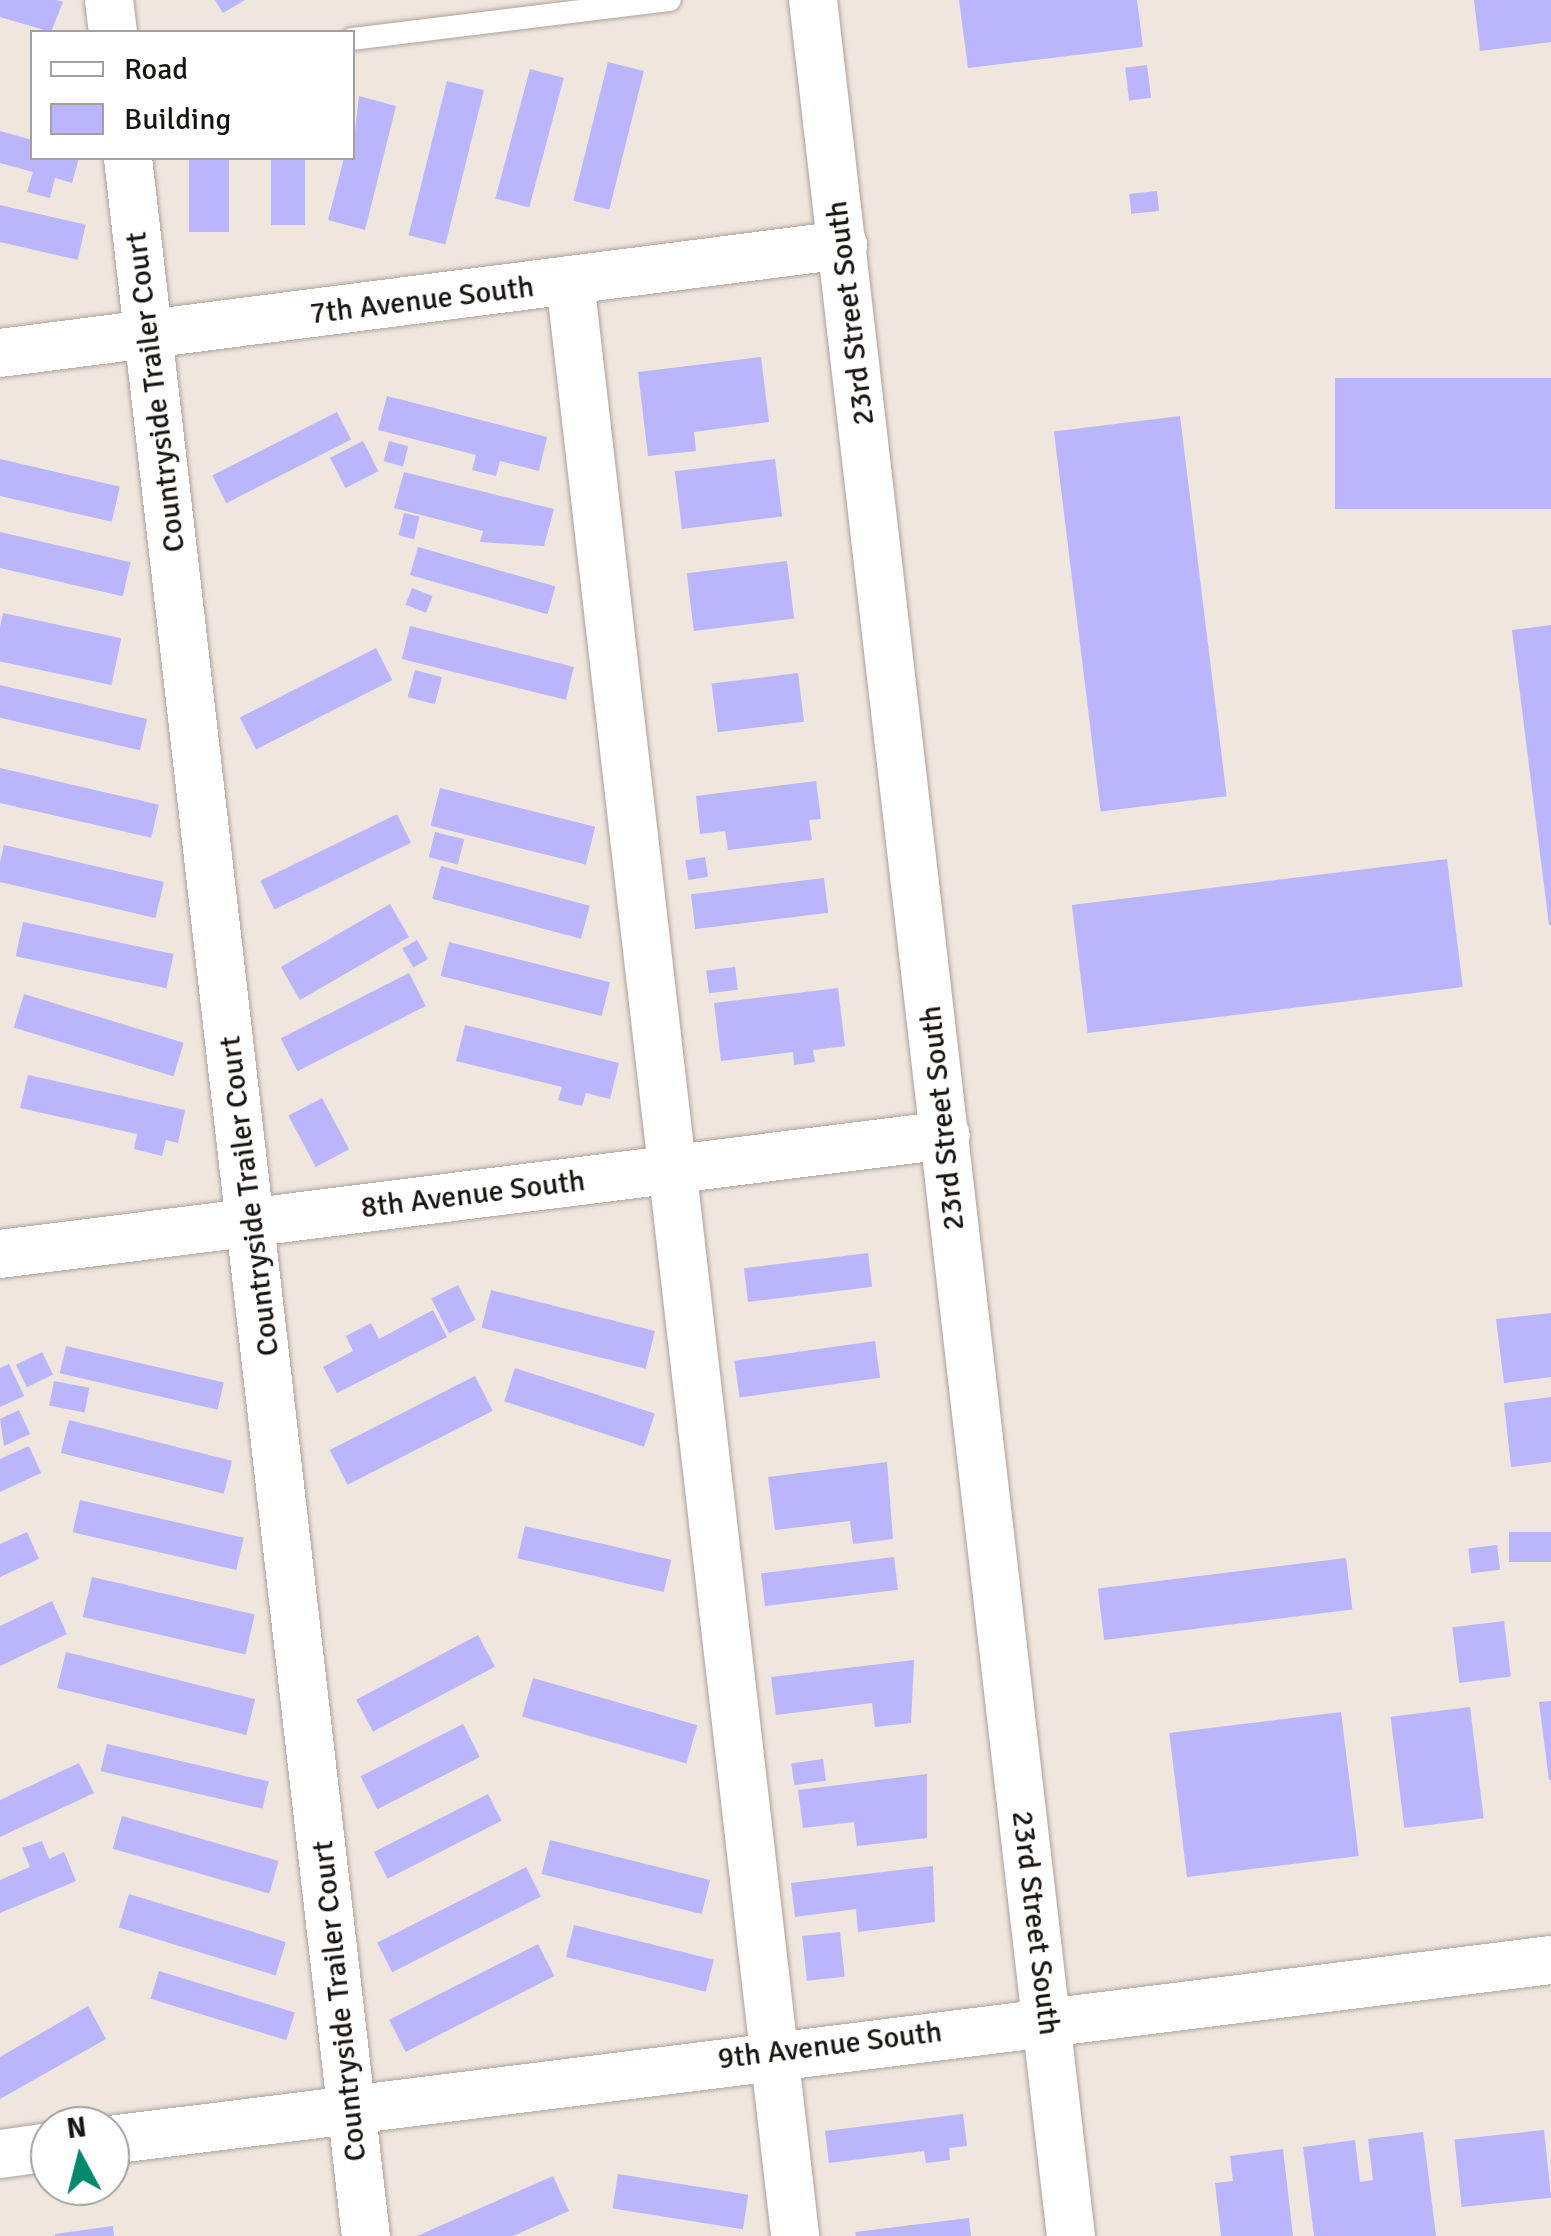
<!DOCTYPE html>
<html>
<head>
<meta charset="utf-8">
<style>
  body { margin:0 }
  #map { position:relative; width:1551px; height:2236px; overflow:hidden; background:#efe6de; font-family:Signika,sans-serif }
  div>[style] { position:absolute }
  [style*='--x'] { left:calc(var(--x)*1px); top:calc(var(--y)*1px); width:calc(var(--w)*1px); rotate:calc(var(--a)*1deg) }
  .building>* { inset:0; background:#bab5fd; transform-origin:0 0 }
  .roads { filter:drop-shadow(0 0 2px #aca29b) drop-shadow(0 0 2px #aca29b) }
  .lane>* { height:22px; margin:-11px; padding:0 11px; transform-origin:11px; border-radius:11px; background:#fff }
  .street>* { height:48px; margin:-24px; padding:0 24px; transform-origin:24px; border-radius:24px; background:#fff }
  span { translate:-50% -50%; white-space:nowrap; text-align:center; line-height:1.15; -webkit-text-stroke:8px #fff; paint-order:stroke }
  .street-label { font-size:30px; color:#181412 }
  .legend { position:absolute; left:30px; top:30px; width:325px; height:130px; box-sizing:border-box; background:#fff; border:2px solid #a3a1a0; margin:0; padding:12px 18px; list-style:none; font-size:30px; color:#181412 }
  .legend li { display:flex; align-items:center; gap:20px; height:50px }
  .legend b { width:50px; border:2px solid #a3a1a0 }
  .north { position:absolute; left:30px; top:2106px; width:100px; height:100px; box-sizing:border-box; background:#fff; border:2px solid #a3a1a0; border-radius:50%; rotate:353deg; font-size:28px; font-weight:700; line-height:40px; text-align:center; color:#181412 }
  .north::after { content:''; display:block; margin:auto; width:35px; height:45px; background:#01886d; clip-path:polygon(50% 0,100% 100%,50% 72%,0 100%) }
</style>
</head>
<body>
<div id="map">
  <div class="building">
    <i style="clip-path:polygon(0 0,57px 0,63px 2px,51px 32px,0 17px)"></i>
    <i style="clip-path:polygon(215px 0,245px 0,223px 13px)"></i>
    <i style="clip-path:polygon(959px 0,1137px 0,1143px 47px,968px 68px)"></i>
    <i style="clip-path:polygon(1474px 0,1551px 0,1551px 42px,1480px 51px)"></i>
    <i style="left:608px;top:62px;width:37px;height:143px;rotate:14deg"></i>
    <i style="left:1147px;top:65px;width:33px;height:22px;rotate:83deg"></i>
    <i style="left:530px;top:69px;width:35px;height:134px;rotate:15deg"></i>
    <i style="left:447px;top:81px;width:38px;height:159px;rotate:14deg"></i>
    <i style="clip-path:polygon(359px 96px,396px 106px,365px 230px,328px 220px,344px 158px,352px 158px)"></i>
    <i style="clip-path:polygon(0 131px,32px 140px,32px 158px,79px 158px,72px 183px,55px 178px,50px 198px,27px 192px,33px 172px,0 163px)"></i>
    <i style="left:189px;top:158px;width:40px;height:74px"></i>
    <i style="left:271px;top:158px;width:34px;height:67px"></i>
    <i style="left:1157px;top:191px;width:20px;height:28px;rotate:84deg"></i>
    <i style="left:0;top:205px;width:88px;height:36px;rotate:13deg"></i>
    <i style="clip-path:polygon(761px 357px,769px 422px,694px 432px,696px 451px,648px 456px,638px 372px)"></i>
    <i style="left:1551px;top:378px;width:131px;height:216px;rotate:90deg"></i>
    <i style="clip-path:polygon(387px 396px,547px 437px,539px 471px,500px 461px,496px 476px,472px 470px,476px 455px,378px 430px)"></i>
    <i style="left:337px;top:412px;width:31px;height:140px;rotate:63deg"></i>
    <i style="left:1180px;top:416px;width:383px;height:127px;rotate:83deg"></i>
    <i style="left:363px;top:441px;width:34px;height:37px;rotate:63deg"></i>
    <i style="left:389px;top:441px;width:20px;height:21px;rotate:15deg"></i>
    <i style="left:0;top:459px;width:123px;height:36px;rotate:13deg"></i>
    <i style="left:775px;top:459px;width:58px;height:101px;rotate:83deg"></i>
    <i style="clip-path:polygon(404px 472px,554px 509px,544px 546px,480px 542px,483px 531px,394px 508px)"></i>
    <i style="left:404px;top:513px;width:16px;height:23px;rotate:14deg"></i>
    <i style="left:0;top:532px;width:134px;height:35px;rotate:13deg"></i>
    <i style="left:418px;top:547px;width:143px;height:29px;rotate:16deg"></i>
    <i style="left:787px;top:561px;width:58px;height:101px;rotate:83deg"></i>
    <i style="left:412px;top:588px;width:22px;height:18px;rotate:21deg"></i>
    <i style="left:3px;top:613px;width:121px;height:48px;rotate:12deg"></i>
    <i style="clip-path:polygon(1551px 625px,1551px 925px,1549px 925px,1512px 630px)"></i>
    <i style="left:410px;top:626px;width:169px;height:34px;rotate:14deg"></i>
    <i style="left:376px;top:648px;width:36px;height:153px;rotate:63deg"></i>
    <i style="left:415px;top:670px;width:28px;height:28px;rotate:15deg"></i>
    <i style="left:798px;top:673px;width:49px;height:87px;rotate:83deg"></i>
    <i style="left:0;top:685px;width:151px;height:32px;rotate:13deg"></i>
    <i style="left:0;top:768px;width:163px;height:34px;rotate:13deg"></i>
    <i style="clip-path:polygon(816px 781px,821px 819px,809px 820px,812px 840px,728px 850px,725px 831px,700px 834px,696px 796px)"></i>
    <i style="left:440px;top:788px;width:160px;height:39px;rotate:14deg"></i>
    <i style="left:397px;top:814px;width:32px;height:152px;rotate:64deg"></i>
    <i style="left:435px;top:832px;width:30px;height:26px;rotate:14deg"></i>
    <i style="left:4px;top:845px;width:164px;height:37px;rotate:13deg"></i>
    <i style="left:705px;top:857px;width:20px;height:20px;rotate:81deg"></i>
    <i style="left:1447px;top:859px;width:129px;height:378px;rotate:83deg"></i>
    <i style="left:441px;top:866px;width:154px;height:34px;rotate:15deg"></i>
    <i style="left:824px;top:878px;width:35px;height:134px;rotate:83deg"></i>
    <i style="left:390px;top:904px;width:38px;height:126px;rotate:60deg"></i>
    <i style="left:23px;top:922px;width:154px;height:35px;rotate:12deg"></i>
    <i style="left:417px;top:940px;width:22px;height:17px;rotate:60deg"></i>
    <i style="left:449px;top:942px;width:166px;height:35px;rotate:14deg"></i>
    <i style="left:735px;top:967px;width:23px;height:29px;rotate:83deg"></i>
    <i style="left:409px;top:973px;width:37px;height:144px;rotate:63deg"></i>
    <i style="clip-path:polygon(838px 988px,845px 1046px,813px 1050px,815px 1062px,794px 1065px,793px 1052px,721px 1061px,714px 1003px)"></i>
    <i style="left:24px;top:994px;width:167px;height:35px;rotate:17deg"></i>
    <i style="clip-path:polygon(465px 1025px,619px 1063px,610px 1099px,586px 1093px,582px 1106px,558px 1100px,562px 1087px,456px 1061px)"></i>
    <i style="clip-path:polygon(28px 1075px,185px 1110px,178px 1143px,166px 1140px,162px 1156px,134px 1149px,137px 1134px,20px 1108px)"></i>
    <i style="left:322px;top:1098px;width:58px;height:38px;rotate:62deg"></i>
    <i style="left:868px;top:1253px;width:34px;height:125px;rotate:83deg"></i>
    <i style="left:458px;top:1285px;width:39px;height:30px;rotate:63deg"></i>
    <i style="left:491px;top:1290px;width:169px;height:39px;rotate:14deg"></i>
    <i style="clip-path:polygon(433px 1310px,447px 1337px,337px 1393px,323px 1367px,353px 1351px,346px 1336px,371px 1323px,379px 1339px)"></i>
    <i style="clip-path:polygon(1551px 1313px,1551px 1377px,1504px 1383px,1496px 1319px)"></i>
    <i style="left:875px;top:1341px;width:37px;height:142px;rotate:82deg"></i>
    <i style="left:66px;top:1346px;width:162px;height:28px;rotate:13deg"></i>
    <i style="left:42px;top:1352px;width:25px;height:29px;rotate:64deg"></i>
    <i style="clip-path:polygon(9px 1364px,24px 1396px,0 1407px,0 1368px)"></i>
    <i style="left:515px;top:1368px;width:147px;height:35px;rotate:18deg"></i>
    <i style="left:475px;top:1376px;width:39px;height:163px;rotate:63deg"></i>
    <i style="left:54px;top:1381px;width:36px;height:25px;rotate:11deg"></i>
    <i style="clip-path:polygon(1551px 1397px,1551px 1462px,1511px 1467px,1504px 1403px)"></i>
    <i style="clip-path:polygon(19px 1410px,30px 1434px,4px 1446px,0 1419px)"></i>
    <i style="left:69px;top:1420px;width:168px;height:34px;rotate:14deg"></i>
    <i style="clip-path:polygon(29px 1446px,41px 1473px,0 1492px,0 1459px)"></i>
    <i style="clip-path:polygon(887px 1462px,893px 1539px,853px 1544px,850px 1521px,775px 1530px,768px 1477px)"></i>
    <i style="left:80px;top:1500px;width:168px;height:33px;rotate:13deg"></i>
    <i style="left:525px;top:1526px;width:150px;height:33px;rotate:13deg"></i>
    <i style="clip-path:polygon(27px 1532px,39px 1559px,0 1577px,0 1544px)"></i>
    <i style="left:1551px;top:1532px;width:30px;height:42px;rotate:90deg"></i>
    <i style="left:1497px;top:1545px;width:25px;height:29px;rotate:83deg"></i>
    <i style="left:894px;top:1557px;width:33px;height:134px;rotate:83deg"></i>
    <i style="left:1346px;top:1558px;width:52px;height:250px;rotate:83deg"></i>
    <i style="left:92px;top:1577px;width:167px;height:41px;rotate:13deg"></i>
    <i style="clip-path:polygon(52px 1601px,67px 1634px,0 1666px,0 1626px)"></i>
    <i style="left:1504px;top:1621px;width:56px;height:52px;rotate:83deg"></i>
    <i style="left:478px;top:1635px;width:36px;height:138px;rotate:62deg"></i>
    <i style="left:66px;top:1652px;width:195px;height:37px;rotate:14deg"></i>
    <i style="clip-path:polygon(914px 1660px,911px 1723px,875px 1727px,872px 1703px,776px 1715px,771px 1677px)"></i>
    <i style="left:533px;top:1678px;width:171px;height:40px;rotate:16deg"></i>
    <i style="clip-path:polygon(1551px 1701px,1551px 1780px,1549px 1780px,1539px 1702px)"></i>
    <i style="left:1470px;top:1707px;width:112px;height:80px;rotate:83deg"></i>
    <i style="left:1341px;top:1712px;width:145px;height:173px;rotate:83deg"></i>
    <i style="left:463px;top:1724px;width:37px;height:115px;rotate:63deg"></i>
    <i style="left:107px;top:1744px;width:166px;height:28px;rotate:13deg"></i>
    <i style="left:823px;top:1759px;width:22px;height:32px;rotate:82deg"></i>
    <i style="clip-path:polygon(79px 1763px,94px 1793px,0 1837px,0 1800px)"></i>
    <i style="clip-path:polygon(927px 1774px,927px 1838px,857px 1846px,854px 1822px,803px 1828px,798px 1790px)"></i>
    <i style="left:488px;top:1794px;width:30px;height:128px;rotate:63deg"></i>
    <i style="left:122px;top:1816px;width:163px;height:34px;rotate:16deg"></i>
    <i style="left:550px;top:1840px;width:165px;height:35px;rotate:14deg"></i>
    <i style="clip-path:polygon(42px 1841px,49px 1859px,64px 1852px,76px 1881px,0 1913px,0 1880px,30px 1867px,22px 1848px)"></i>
    <i style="clip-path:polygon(933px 1866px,935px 1922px,858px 1932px,856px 1909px,795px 1917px,791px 1883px)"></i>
    <i style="left:526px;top:1867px;width:33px;height:167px;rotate:63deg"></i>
    <i style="left:129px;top:1894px;width:164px;height:35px;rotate:17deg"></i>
    <i style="left:574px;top:1925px;width:144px;height:33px;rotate:14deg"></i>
    <i style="left:840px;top:1932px;width:45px;height:38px;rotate:84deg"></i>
    <i style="left:538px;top:1944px;width:36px;height:167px;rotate:63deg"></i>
    <i style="left:159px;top:1971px;width:142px;height:29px;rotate:17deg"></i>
    <i style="clip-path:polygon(88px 2006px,106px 2039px,0 2099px,0 2057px)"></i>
    <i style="clip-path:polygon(963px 2114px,967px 2146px,949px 2148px,950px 2160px,926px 2163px,924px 2151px,829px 2163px,825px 2131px)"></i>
    <i style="left:1544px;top:2130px;width:68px;height:90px;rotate:84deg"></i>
    <i style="clip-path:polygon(1423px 2132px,1436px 2236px,1314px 2236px,1303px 2147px,1355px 2140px,1360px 2182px,1373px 2180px,1368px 2139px)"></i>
    <i style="clip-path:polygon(1283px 2149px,1293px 2236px,1221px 2236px,1215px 2183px,1233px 2181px,1230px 2156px)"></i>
    <i style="left:618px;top:2174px;width:132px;height:35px;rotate:9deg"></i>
    <i style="clip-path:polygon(553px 2176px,569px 2211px,513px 2236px,417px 2236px)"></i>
    <i style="clip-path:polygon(969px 2218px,971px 2236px,856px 2236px,855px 2232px)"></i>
    <i style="clip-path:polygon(113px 2226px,114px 2236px,55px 2236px,55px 2234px)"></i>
  </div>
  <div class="roads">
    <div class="lane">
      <i style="--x:352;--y:39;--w:320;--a:-7"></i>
    </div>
    <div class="street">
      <i style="--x:109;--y:0;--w:32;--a:83"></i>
      <i style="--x:813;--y:0;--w:2251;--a:83.42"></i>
      <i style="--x:128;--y:158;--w:2092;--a:83.47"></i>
      <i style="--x:570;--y:281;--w:1968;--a:83.43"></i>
      <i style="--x:0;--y:353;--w:850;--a:-7.3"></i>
      <i style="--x:0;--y:1254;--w:953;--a:-7.17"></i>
      <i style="--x:110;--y:2140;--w:1452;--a:-7.12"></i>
      <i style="--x:0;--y:2154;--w:50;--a:-8"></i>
    </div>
  </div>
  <div class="street-label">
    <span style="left:422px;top:301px;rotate:-7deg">7th Avenue South</span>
    <span style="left:851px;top:313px;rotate:-97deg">23rd Street South</span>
    <span style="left:156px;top:392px;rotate:-97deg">Countryside Trailer Court</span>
    <span style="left:943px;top:1118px;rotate:-96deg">23rd Street South</span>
    <span style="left:473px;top:1195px;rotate:-7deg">8th Avenue South</span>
    <span style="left:250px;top:1196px;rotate:-97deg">Countryside Trailer Court</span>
    <span style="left:1035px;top:1923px;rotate:83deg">23rd Street South</span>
    <span style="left:340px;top:2001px;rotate:-96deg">Countryside Trailer Court</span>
    <span style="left:830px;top:2046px;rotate:-7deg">9th Avenue South</span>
  </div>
  <ul class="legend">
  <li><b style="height:12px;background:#fff"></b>Road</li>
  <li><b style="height:28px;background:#bab5fd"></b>Building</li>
  </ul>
  <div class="north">N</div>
</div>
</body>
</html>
